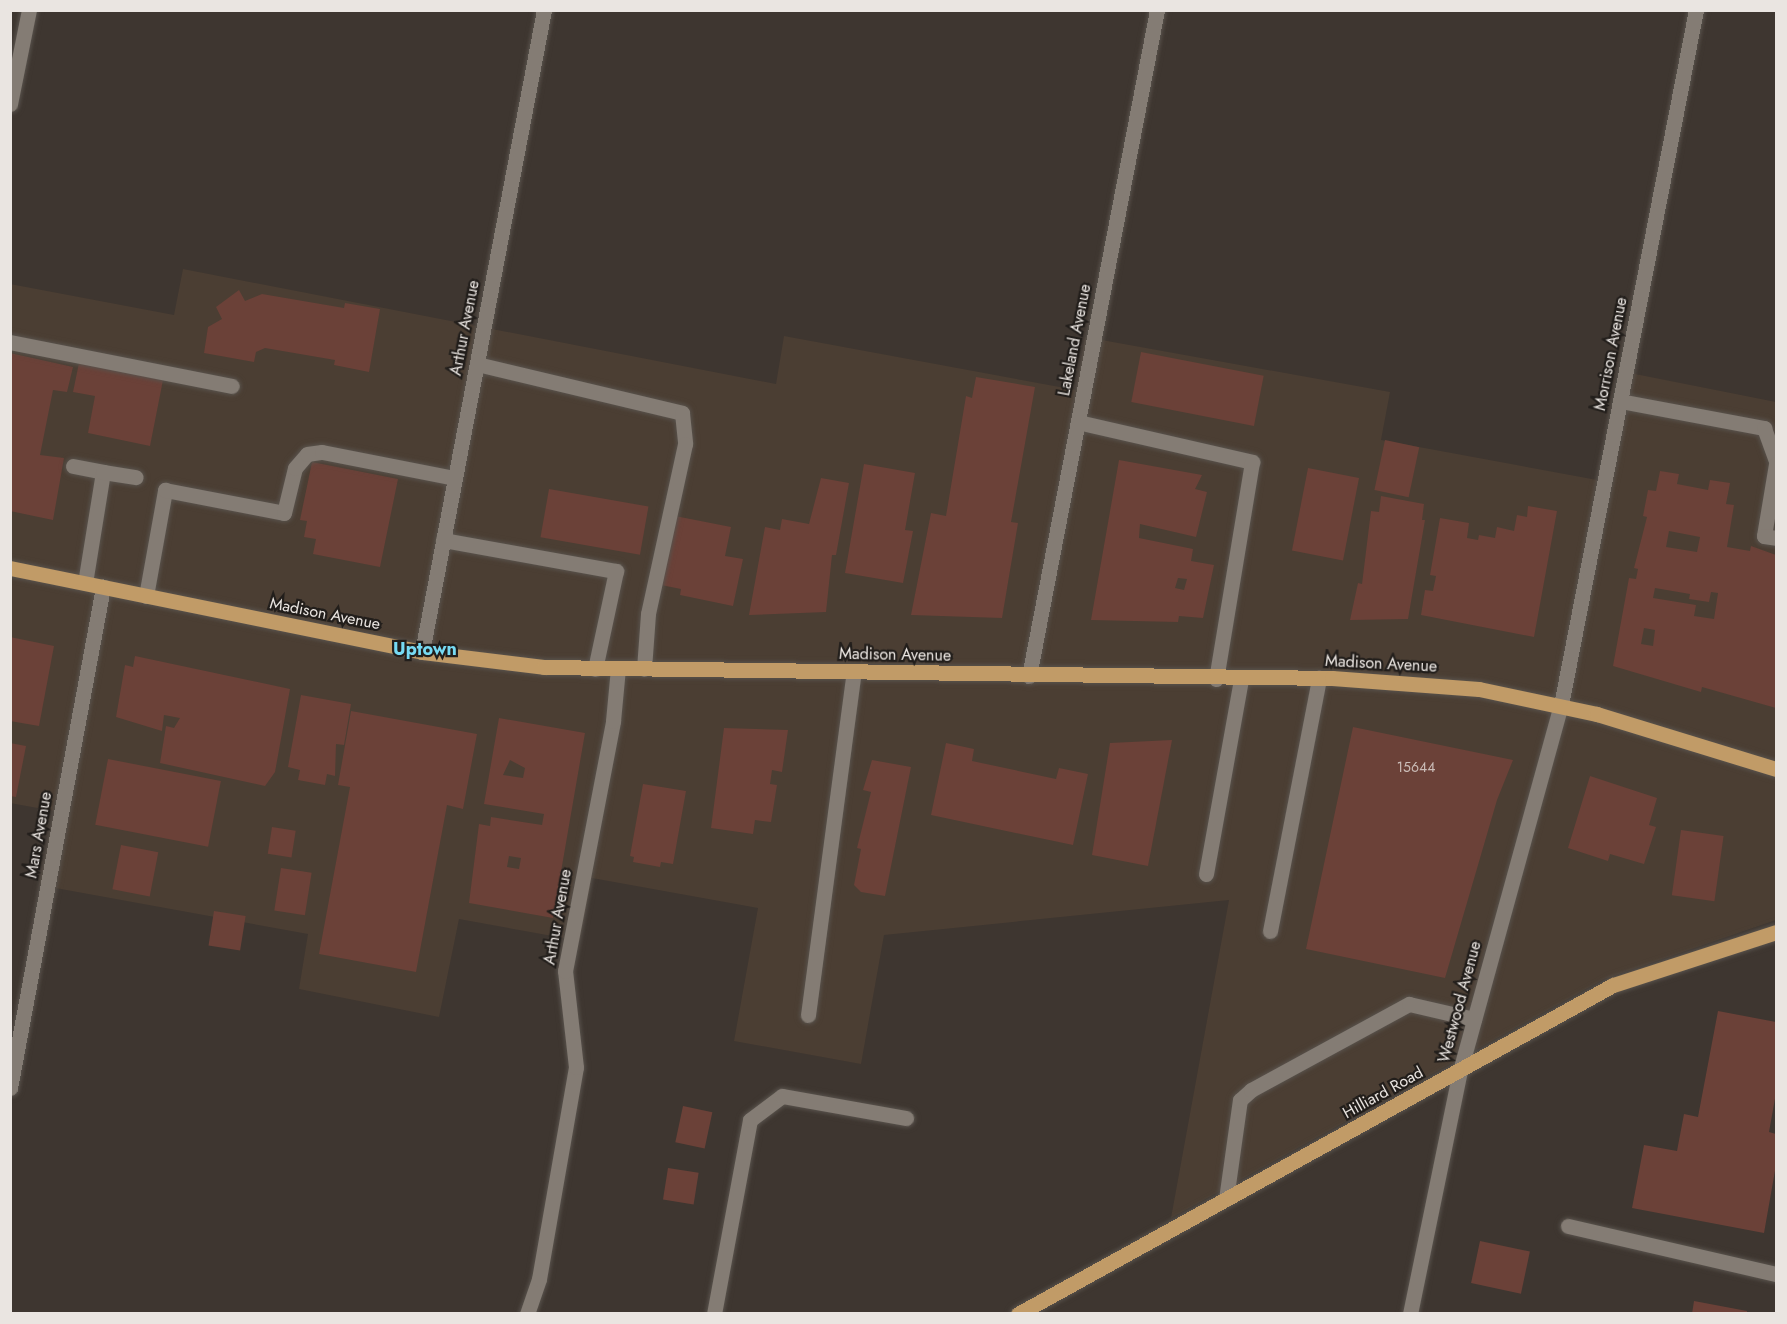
<!DOCTYPE html>
<html>
<head>
<meta charset="utf-8">
<style>
  body { margin:0 }
  #map { position:relative; width:1787px; height:1324px; overflow:hidden; background:#3e3630; font-family:Jost,sans-serif }
  div>[style] { position:absolute }
  [style*='--x'] { left:calc(var(--x)*1px); top:calc(var(--y)*1px); width:calc(var(--w)*1px); rotate:calc(var(--a)*1deg) }
  .built>* { inset:0; background:#4b3e33 }
  .building>* { inset:0; background:#6b4138; transform-origin:0 0 }
  .roads { filter:drop-shadow(0 0 2px #58524c) drop-shadow(0 0 2px #58524c) }
  .minor>* { height:15px; margin:-7.5px; padding:0 7.5px; transform-origin:7.5px; border-radius:7.5px; background:#847c74 }
  .major>* { height:15px; margin:-7.5px; padding:0 7.5px; transform-origin:7.5px; border-radius:7.5px; background:#c19b67 }
  span { translate:-50% -50%; white-space:nowrap; text-align:center; line-height:1.15; -webkit-text-stroke:4.5px #221e1b; paint-order:stroke }
  .number-label { font-size:14px; color:#cabcb7 }
  .number-label span { -webkit-text-stroke-width:0 }
  .street-label { font-size:16px; color:#eae5e1 }
  .neighbourhood-label { font-size:18px; color:#76daf3; font-weight:700 }
  .frame { position:absolute; inset:0; border:12px solid #eae5e1; pointer-events:none }
</style>
</head>
<body>
<div id="map">
  <div class="built">
    <i style="clip-path:polygon(183px 269px,776px 384px,784px 336px,1076px 390px,1085px 337px,1390px 392px,1381px 440px,1608px 482px,1630px 373px,1776px 402px,1776px 920px,1604px 979px,1171px 1218px,1229px 900px,884px 935px,861px 1064px,734px 1041px,758px 908px,592px 878px,580px 941px,459px 919px,439px 1017px,299px 989px,308px 934px,39px 885px,54px 811px,10px 803px,10px 284px,174px 315px)"></i>
  </div>
  <div class="building">
    <i style="clip-path:polygon(239px 290px,245px 301px,262px 294px,344px 308px,345px 303px,380px 309px,369px 372px,334px 365px,335px 360px,265px 348px,256px 352px,254px 362px,204px 353px,208px 327px,222px 319px,216px 307px)"></i>
    <i style="left:1141px;top:352px;width:125px;height:51px;rotate:11deg"></i>
    <i style="clip-path:polygon(10px 353px,73px 367px,67px 392px,53px 390px,40px 455px,64px 458px,53px 520px,10px 511px)"></i>
    <i style="clip-path:polygon(79px 363px,163px 380px,150px 446px,88px 433px,95px 396px,73px 392px)"></i>
    <i style="clip-path:polygon(976px 377px,1035px 387px,1011px 522px,1018px 523px,1002px 618px,911px 615px,931px 513px,946px 516px,966px 396px,972px 398px)"></i>
    <i style="left:1385px;top:440px;width:35px;height:51px;rotate:12deg"></i>
    <i style="clip-path:polygon(evenodd,1119px 460px,1202px 475px,1195px 489px,1207px 492px,1196px 537px,1140px 524px,1139px 538px,1193px 549px,1191px 561px,1214px 565px,1203px 618px,1179px 616px,1178px 622px,1091px 620px,1119px 460px,1178px 578px,1187px 579px,1184px 590px,1175px 588px,1178px 578px)"></i>
    <i style="clip-path:polygon(312px 462px,398px 479px,380px 567px,313px 554px,316px 539px,304px 537px,307px 521px,300px 520px)"></i>
    <i style="clip-path:polygon(864px 464px,915px 473px,905px 530px,913px 531px,903px 583px,845px 573px)"></i>
    <i style="left:1308px;top:468px;width:52px;height:84px;rotate:11deg"></i>
    <i style="clip-path:polygon(evenodd,1660px 471px,1679px 474px,1677px 484px,1708px 490px,1710px 480px,1730px 483px,1726px 504px,1734px 505px,1727px 547px,1750px 551px,1751px 546px,1776px 555px,1776px 708px,1702px 687px,1701px 692px,1613px 666px,1629px 578px,1636px 579px,1638px 569px,1634px 568px,1647px 517px,1643px 516px,1648px 490px,1656px 491px,1660px 471px,1669px 531px,1700px 537px,1697px 552px,1666px 547px,1669px 531px,1660px 471px,1655px 588px,1690px 594px,1689px 599px,1709px 602px,1711px 592px,1718px 593px,1714px 619px,1694px 616px,1696px 605px,1653px 598px,1655px 588px,1660px 471px,1644px 628px,1655px 630px,1653px 646px,1641px 644px,1644px 628px)"></i>
    <i style="clip-path:polygon(821px 478px,849px 483px,836px 555px,832px 555px,826px 612px,749px 615px,765px 527px,780px 530px,782px 519px,809px 524px)"></i>
    <i style="left:549px;top:489px;width:101px;height:49px;rotate:10deg"></i>
    <i style="clip-path:polygon(1381px 496px,1424px 504px,1422px 520px,1425px 520px,1408px 619px,1350px 620px,1358px 583px,1362px 584px,1371px 511px,1379px 512px)"></i>
    <i style="clip-path:polygon(1528px 506px,1557px 511px,1534px 637px,1421px 615px,1425px 590px,1433px 591px,1436px 576px,1430px 575px,1440px 518px,1469px 523px,1467px 538px,1478px 540px,1479px 535px,1495px 538px,1497px 527px,1514px 531px,1517px 515px,1527px 517px)"></i>
    <i style="clip-path:polygon(675px 516px,731px 527px,725px 556px,743px 559px,733px 606px,680px 595px,681px 589px,661px 585px)"></i>
    <i style="clip-path:polygon(10px 637px,54px 646px,39px 726px,10px 721px)"></i>
    <i style="clip-path:polygon(135px 656px,290px 689px,275px 772px,265px 786px,160px 763px,166px 726px,174px 728px,180px 718px,164px 715px,162px 731px,116px 717px,125px 665px,133px 667px)"></i>
    <i style="clip-path:polygon(301px 695px,351px 704px,344px 745px,336px 744px,335px 776px,327px 774px,325px 785px,298px 780px,300px 770px,288px 767px)"></i>
    <i style="clip-path:polygon(351px 711px,477px 734px,463px 809px,447px 805px,416px 972px,319px 954px,350px 787px,338px 785px)"></i>
    <i style="clip-path:polygon(evenodd,499px 718px,585px 733px,553px 918px,469px 903px,479px 824px,490px 826px,491px 817px,542px 825px,544px 814px,484px 804px,499px 718px,510px 760px,525px 768px,523px 778px,503px 775px,510px 760px,499px 718px,509px 856px,521px 858px,519px 869px,507px 867px,509px 856px)"></i>
    <i style="clip-path:polygon(1353px 727px,1513px 760px,1497px 800px,1445px 978px,1306px 949px)"></i>
    <i style="clip-path:polygon(724px 728px,788px 730px,782px 772px,772px 770px,770px 784px,777px 785px,771px 822px,755px 820px,753px 834px,711px 828px)"></i>
    <i style="clip-path:polygon(1172px 740px,1148px 866px,1092px 855px,1110px 743px)"></i>
    <i style="clip-path:polygon(10px 743px,26px 746px,16px 797px,10px 796px)"></i>
    <i style="clip-path:polygon(946px 743px,974px 749px,972px 761px,1056px 779px,1059px 768px,1088px 774px,1073px 845px,931px 815px)"></i>
    <i style="left:108px;top:759px;width:115px;height:67px;rotate:11deg"></i>
    <i style="clip-path:polygon(872px 760px,911px 767px,885px 896px,861px 892px,854px 885px,861px 849px,857px 848px,871px 792px,863px 790px)"></i>
    <i style="clip-path:polygon(1590px 776px,1657px 798px,1649px 825px,1656px 827px,1644px 864px,1610px 854px,1608px 861px,1568px 848px)"></i>
    <i style="clip-path:polygon(643px 784px,686px 791px,673px 864px,661px 862px,660px 867px,633px 862px,634px 857px,630px 856px)"></i>
    <i style="left:272px;top:827px;width:24px;height:27px;rotate:9deg"></i>
    <i style="left:1681px;top:830px;width:43px;height:66px;rotate:8deg"></i>
    <i style="left:121px;top:845px;width:38px;height:45px;rotate:11deg"></i>
    <i style="left:281px;top:868px;width:31px;height:43px;rotate:9deg"></i>
    <i style="left:214px;top:911px;width:32px;height:35px;rotate:9deg"></i>
    <i style="clip-path:polygon(1718px 1011px,1776px 1022px,1776px 1093px,1769px 1132px,1776px 1134px,1776px 1165px,1764px 1233px,1632px 1208px,1644px 1145px,1677px 1151px,1684px 1114px,1698px 1117px)"></i>
    <i style="left:683px;top:1106px;width:30px;height:37px;rotate:12deg"></i>
    <i style="left:668px;top:1168px;width:31px;height:32px;rotate:9deg"></i>
    <i style="left:1480px;top:1241px;width:51px;height:43px;rotate:12deg"></i>
    <i style="clip-path:polygon(1694px 1301px,1747px 1311px,1747px 1314px,1692px 1314px)"></i>
  </div>
  <div class="roads">
    <div class="minor">
      <i style="--x:10;--y:104;--w:96;--a:-78.6"></i>
      <i style="--x:10;--y:342;--w:226;--a:11.2"></i>
      <i style="--x:477;--y:364;--w:211;--a:13.4"></i>
      <i style="--x:682;--y:413;--w:31;--a:84"></i>
      <i style="--x:685;--y:444;--w:174;--a:102.3"></i>
      <i style="--x:648;--y:614;--w:55;--a:94.2"></i>
      <i style="--x:1620;--y:401;--w:147;--a:10.6"></i>
      <i style="--x:1764;--y:428;--w:35;--a:70"></i>
      <i style="--x:1078;--y:422;--w:179;--a:12.9"></i>
      <i style="--x:1252;--y:462;--w:220;--a:99.4"></i>
      <i style="--x:1776;--y:464;--w:73;--a:99.5"></i>
      <i style="--x:1764;--y:536;--w:12;--a:9"></i>
      <i style="--x:73;--y:466;--w:31;--a:11"></i>
      <i style="--x:103;--y:472;--w:112;--a:99.2"></i>
      <i style="--x:103;--y:472;--w:33;--a:9"></i>
      <i style="--x:443;--y:540;--w:176;--a:10.2"></i>
      <i style="--x:616;--y:571;--w:100;--a:102.1"></i>
      <i style="--x:146;--y:596;--w:108;--a:-79.8"></i>
      <i style="--x:165;--y:490;--w:121;--a:10.9"></i>
      <i style="--x:284;--y:513;--w:46;--a:-76.3"></i>
      <i style="--x:295;--y:468;--w:18;--a:-49"></i>
      <i style="--x:307;--y:454;--w:15;--a:-8"></i>
      <i style="--x:322;--y:452;--w:135;--a:11.1"></i>
      <i style="--x:422;--y:652;--w:653;--a:-79.24"></i>
      <i style="--x:1029;--y:676;--w:678;--a:-79.12"></i>
      <i style="--x:1206;--y:874;--w:198;--a:-79.8"></i>
      <i style="--x:1270;--y:931;--w:258;--a:-79"></i>
      <i style="--x:808;--y:1015;--w:346;--a:-82.4"></i>
      <i style="--x:10;--y:1088;--w:510;--a:-79.48"></i>
      <i style="--x:1226;--y:1199;--w:100;--a:-82"></i>
      <i style="--x:1240;--y:1100;--w:15;--a:-42"></i>
      <i style="--x:1251;--y:1090;--w:180;--a:-28.6"></i>
      <i style="--x:1409;--y:1004;--w:67;--a:13"></i>
      <i style="--x:1568;--y:1226;--w:213;--a:13"></i>
      <i style="--x:527;--y:1314;--w:37;--a:-71"></i>
      <i style="--x:539;--y:1279;--w:215;--a:-80.1"></i>
      <i style="--x:576;--y:1067;--w:97;--a:-96.5"></i>
      <i style="--x:565;--y:971;--w:255;--a:-79.1"></i>
      <i style="--x:613;--y:721;--w:53;--a:-84.6"></i>
      <i style="--x:714;--y:1314;--w:197;--a:-79.5"></i>
      <i style="--x:750;--y:1120;--w:40;--a:-37"></i>
      <i style="--x:782;--y:1096;--w:126;--a:10.1"></i>
      <i style="--x:1410;--y:1314;--w:248;--a:-78.4"></i>
      <i style="--x:1460;--y:1071;--w:380;--a:-74.6"></i>
      <i style="--x:1561;--y:705;--w:708;--a:-79.01"></i>
    </div>
    <div class="major">
      <i style="--x:10;--y:568;--w:420;--a:11.5"></i>
      <i style="--x:422;--y:652;--w:123;--a:7"></i>
      <i style="--x:544;--y:667;--w:788;--a:0.8"></i>
      <i style="--x:1332;--y:678;--w:147;--a:4.3"></i>
      <i style="--x:1479;--y:689;--w:121;--a:12"></i>
      <i style="--x:1597;--y:714;--w:187;--a:17.1"></i>
      <i style="--x:1018;--y:1314;--w:680;--a:-28.94"></i>
      <i style="--x:1613;--y:985;--w:171;--a:-18"></i>
    </div>
  </div>
  <div class="number-label">
    <span style="left:1416px;top:767px">15644</span>
  </div>
  <div class="street-label">
    <span style="left:465px;top:328px;rotate:-79deg">Arthur Avenue</span>
    <span style="left:1075px;top:340px;rotate:-79deg">Lakeland Avenue</span>
    <span style="left:1611px;top:354px;rotate:-79deg">Morrison Avenue</span>
    <span style="left:325px;top:614px;rotate:11deg">Madison Avenue</span>
    <span style="left:895px;top:655px;rotate:1deg">Madison Avenue</span>
    <span style="left:1381px;top:664px;rotate:3deg">Madison Avenue</span>
    <span style="left:39px;top:835px;rotate:-80deg">Mars Avenue</span>
    <span style="left:558px;top:917px;rotate:-80deg">Arthur Avenue</span>
    <span style="left:1460px;top:1002px;rotate:-75deg">Westwood Avenue</span>
    <span style="left:1383px;top:1093px;rotate:-29deg">Hilliard Road</span>
  </div>
  <div class="neighbourhood-label">
    <span style="left:425px;top:649px">Uptown</span>
  </div>
  <div class="frame"></div>
</div>
</body>
</html>
